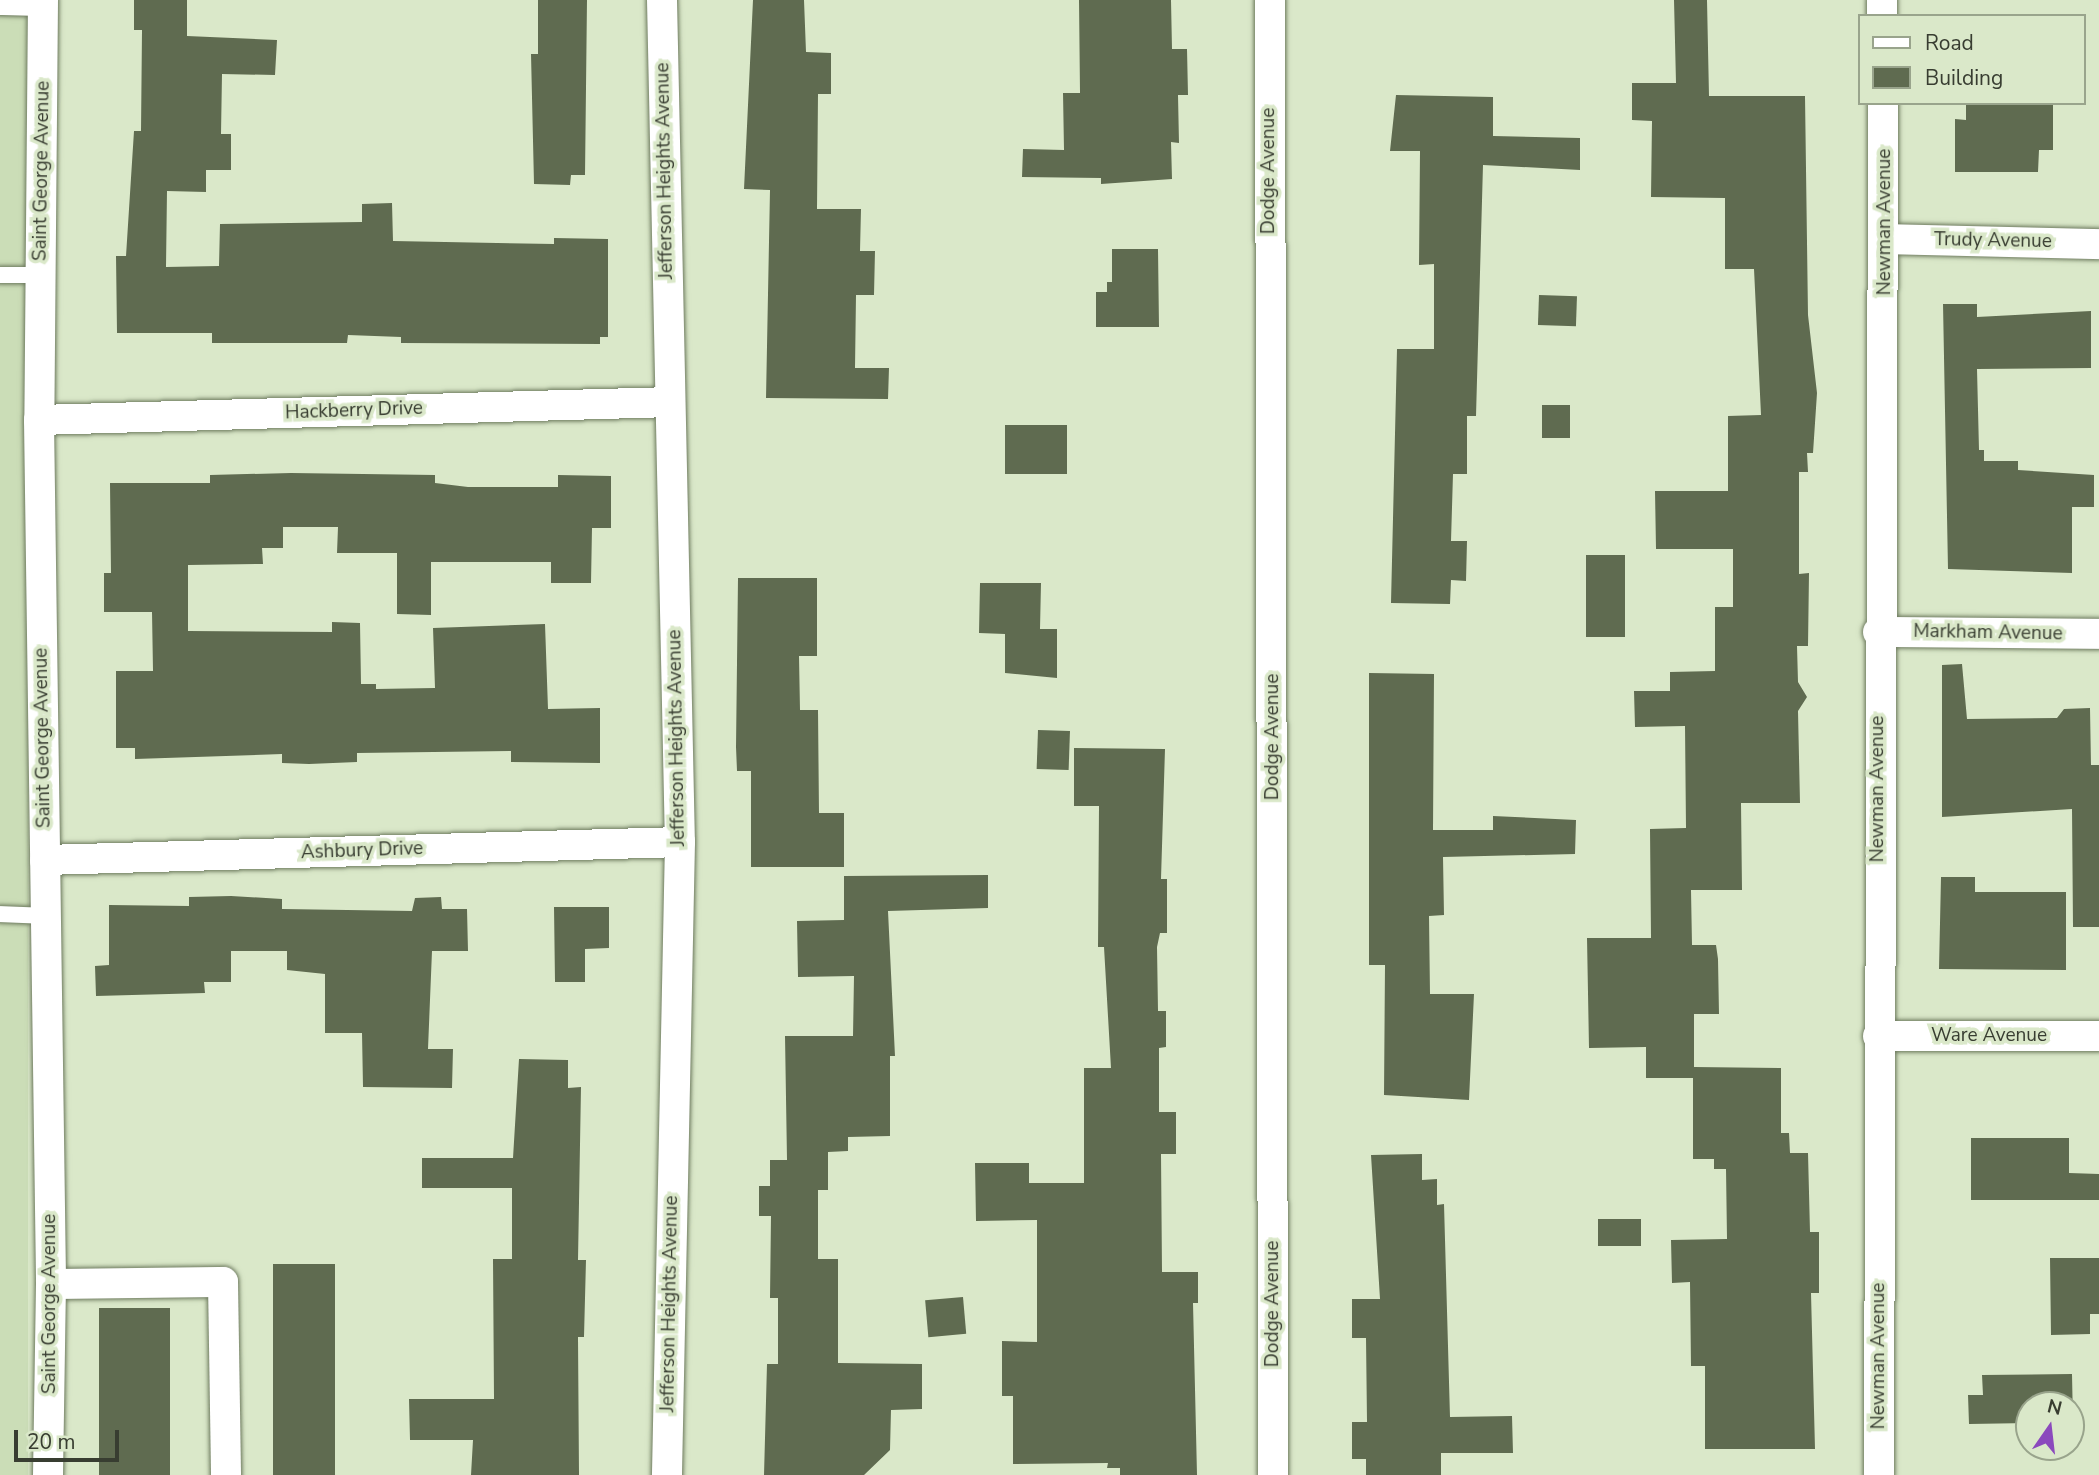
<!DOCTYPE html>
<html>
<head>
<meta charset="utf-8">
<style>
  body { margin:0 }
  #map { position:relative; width:2099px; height:1475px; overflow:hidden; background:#dae8c9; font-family:"Nunito Sans",sans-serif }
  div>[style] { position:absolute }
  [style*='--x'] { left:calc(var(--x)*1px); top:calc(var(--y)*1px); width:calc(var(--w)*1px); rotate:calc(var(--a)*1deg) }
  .built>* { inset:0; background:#cbddb7; transform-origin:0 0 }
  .building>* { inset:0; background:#5f6b50; transform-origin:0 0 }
  .roads { filter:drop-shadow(0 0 2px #6e7b5f) drop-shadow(0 0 2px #6e7b5f) }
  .lane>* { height:16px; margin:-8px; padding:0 8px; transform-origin:8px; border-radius:8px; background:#fff }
  .street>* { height:30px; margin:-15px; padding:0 15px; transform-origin:15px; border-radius:15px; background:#fff }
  span { translate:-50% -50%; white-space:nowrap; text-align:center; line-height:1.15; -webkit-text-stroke:7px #dae8c9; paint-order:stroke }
  .street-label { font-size:19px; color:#383d31 }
  .legend { position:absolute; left:1858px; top:14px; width:228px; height:91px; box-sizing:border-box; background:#dae8c9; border:2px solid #99a48c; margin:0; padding:9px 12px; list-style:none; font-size:21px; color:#383d31 }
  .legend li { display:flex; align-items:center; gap:14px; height:35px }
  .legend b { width:35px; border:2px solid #99a48c }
  .north { position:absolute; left:2015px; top:1391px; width:70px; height:70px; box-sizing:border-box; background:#dae8c9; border:2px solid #99a48c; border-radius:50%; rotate:14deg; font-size:19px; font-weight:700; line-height:28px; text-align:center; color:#383d31 }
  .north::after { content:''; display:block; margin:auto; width:24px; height:32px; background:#8b49bd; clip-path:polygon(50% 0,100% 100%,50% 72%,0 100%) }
  .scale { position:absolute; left:14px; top:1430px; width:105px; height:32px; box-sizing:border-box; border:4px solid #383d31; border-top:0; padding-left:9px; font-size:21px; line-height:24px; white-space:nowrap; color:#383d31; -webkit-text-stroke:5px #dae8c9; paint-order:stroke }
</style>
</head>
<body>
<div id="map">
  <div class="built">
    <i style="left:0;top:0;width:28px;height:1475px"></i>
  </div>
  <div class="building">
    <i style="clip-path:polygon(134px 0,187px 0,187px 36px,277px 40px,275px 75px,222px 74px,221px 134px,231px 134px,231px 170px,206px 170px,206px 192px,167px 191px,166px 267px,219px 266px,220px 224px,362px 222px,362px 204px,392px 203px,393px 241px,554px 244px,554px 238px,608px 239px,608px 337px,600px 337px,600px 344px,401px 343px,401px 337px,348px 335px,347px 343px,212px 343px,212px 333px,117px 333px,116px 256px,126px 256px,134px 131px,141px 131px,142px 30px,134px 30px)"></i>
    <i style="clip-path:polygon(538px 0,587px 0,585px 175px,571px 175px,570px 185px,534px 184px,531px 54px,538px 54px)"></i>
    <i style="clip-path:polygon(753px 0,804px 0,806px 52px,831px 53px,831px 94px,818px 94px,817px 209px,861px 209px,860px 251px,875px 251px,874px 295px,856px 295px,855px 368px,889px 368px,888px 399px,766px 398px,770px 190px,744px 189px)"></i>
    <i style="clip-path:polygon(1079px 0,1171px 0,1172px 49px,1187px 49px,1188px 95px,1178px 95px,1179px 143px,1171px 142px,1172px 179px,1101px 184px,1101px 178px,1022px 177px,1023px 149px,1064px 150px,1063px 93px,1080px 93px)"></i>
    <i style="clip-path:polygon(1674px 0,1707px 0,1709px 96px,1805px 96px,1808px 315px,1817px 393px,1813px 453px,1807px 453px,1808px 472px,1799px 472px,1799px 574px,1809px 573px,1808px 646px,1797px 646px,1798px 682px,1807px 697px,1798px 711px,1800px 803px,1741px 803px,1742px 890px,1691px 890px,1692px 945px,1716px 945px,1718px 959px,1719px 1014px,1694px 1014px,1694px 1067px,1781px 1068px,1781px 1133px,1789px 1133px,1790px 1153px,1808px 1153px,1810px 1232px,1819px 1232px,1819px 1293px,1811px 1293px,1815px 1449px,1705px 1449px,1705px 1366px,1691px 1366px,1690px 1282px,1672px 1283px,1671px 1240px,1727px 1239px,1726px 1169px,1714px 1169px,1714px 1159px,1693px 1159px,1693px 1078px,1646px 1078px,1646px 1047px,1589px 1048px,1587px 938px,1651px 938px,1650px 829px,1686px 828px,1685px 726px,1635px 727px,1634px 691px,1670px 691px,1670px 672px,1715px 671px,1715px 607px,1733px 607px,1733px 549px,1656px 549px,1655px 491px,1728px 491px,1728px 416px,1761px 415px,1754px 269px,1725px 269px,1725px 198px,1651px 197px,1652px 121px,1632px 120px,1632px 83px,1676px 83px)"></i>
    <i style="clip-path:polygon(1396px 95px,1493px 97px,1493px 136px,1580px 138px,1580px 170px,1483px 165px,1476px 416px,1467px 416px,1467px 474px,1453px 474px,1451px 541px,1467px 541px,1466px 581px,1451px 580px,1450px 604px,1391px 603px,1397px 349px,1434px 349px,1434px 264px,1419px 265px,1420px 151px,1390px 151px)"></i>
    <i style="clip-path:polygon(1966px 103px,2053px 103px,2053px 150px,2039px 150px,2038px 172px,1955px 172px,1955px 119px,1966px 120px)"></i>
    <i style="clip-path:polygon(1112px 249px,1158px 249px,1159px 327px,1096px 327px,1096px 292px,1107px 292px,1107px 282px,1112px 282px)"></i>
    <i style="left:1539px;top:295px;width:38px;height:30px;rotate:2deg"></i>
    <i style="clip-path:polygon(1943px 304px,1977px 304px,1977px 317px,2091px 311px,2091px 368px,1977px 369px,1979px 450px,1984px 450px,1984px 461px,2018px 461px,2018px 470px,2094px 475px,2094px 507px,2072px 507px,2072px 573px,1948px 569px)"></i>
    <i style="left:1542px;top:405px;width:28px;height:33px"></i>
    <i style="left:1005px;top:425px;width:62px;height:49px"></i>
    <i style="clip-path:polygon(291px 473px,435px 475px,435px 483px,468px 487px,558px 487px,558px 475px,611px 476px,611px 528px,592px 528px,591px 583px,551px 583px,551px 562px,431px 562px,431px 615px,397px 614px,397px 553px,337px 553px,338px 527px,283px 527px,283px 548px,262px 548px,263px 564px,188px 565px,188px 631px,332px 632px,332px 622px,360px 623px,361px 684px,376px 684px,376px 689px,435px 688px,433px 628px,545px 624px,548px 709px,600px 708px,600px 763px,511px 762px,511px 751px,357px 753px,357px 762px,309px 764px,282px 763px,282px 754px,135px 759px,135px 748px,116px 748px,116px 671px,153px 671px,152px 612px,104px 612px,104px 573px,111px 573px,110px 483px,210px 483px,210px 475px)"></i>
    <i style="left:1586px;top:555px;width:39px;height:82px"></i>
    <i style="clip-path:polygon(738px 578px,817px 578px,817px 656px,799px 656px,800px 710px,818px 710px,819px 813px,844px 813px,844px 867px,751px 867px,751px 771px,737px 771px,736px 747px)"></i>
    <i style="clip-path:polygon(980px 583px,1041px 583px,1040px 629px,1057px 629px,1057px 678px,1005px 673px,1005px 634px,979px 633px)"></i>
    <i style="clip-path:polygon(1962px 664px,1967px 719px,2057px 718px,2064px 709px,2090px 708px,2091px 765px,2099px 765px,2099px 927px,2073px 927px,2072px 809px,1942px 817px,1942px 665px)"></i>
    <i style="clip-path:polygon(1369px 673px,1434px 674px,1433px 830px,1493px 830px,1493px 816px,1576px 820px,1575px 854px,1443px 857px,1444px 915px,1429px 916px,1430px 994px,1474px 994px,1469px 1100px,1384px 1095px,1385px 965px,1369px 965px)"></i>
    <i style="left:1038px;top:730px;width:32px;height:39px;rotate:2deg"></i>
    <i style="clip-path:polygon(1074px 748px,1165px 749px,1161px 879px,1167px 879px,1167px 933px,1160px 933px,1157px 947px,1158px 1011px,1166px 1011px,1166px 1047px,1159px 1048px,1159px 1112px,1176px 1112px,1176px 1154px,1161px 1154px,1162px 1272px,1198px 1272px,1198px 1303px,1193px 1303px,1197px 1475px,1120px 1475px,1120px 1468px,1107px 1468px,1108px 1463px,1013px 1464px,1013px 1396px,1002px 1396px,1002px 1341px,1037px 1342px,1037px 1220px,976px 1221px,975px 1163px,1029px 1163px,1029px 1183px,1084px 1183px,1084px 1068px,1111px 1068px,1104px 947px,1098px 947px,1099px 806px,1074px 806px)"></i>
    <i style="clip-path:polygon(988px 875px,988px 908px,888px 911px,895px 1056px,890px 1056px,890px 1136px,848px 1137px,848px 1151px,828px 1152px,828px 1190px,818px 1190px,818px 1259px,838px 1259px,838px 1363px,922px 1364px,922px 1409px,891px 1410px,890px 1450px,864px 1475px,764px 1475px,767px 1364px,778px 1364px,778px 1298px,770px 1298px,771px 1216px,759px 1216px,759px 1186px,770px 1186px,770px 1160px,787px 1160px,785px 1036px,853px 1036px,854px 976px,798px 977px,797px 921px,844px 920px,844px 876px)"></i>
    <i style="clip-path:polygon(1941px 877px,1975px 877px,1975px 892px,2066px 892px,2066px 970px,1939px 969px)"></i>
    <i style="clip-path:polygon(231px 896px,282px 899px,282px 909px,412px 911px,415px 898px,441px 897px,442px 909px,467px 909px,468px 951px,432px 951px,428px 1049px,453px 1049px,452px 1088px,363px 1087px,362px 1033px,325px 1033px,325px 974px,287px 970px,287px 951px,231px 951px,231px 982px,204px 982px,205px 993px,96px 996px,95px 966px,109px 965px,109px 905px,189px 906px,189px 897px)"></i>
    <i style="clip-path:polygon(554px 907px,609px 907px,609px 948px,585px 949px,585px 982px,555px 982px)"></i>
    <i style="clip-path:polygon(519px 1059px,568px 1060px,568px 1088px,581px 1087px,578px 1260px,586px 1260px,584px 1337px,578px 1337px,579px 1475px,471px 1475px,473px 1440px,410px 1440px,409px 1399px,494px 1399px,493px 1259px,512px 1259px,512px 1188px,422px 1188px,422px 1158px,513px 1158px)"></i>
    <i style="clip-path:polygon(1971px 1138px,2069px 1138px,2069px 1173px,2099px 1174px,2099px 1200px,1971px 1200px)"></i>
    <i style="clip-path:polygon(1422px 1154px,1422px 1180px,1437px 1179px,1437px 1205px,1444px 1204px,1450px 1417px,1512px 1416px,1513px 1453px,1441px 1453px,1441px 1475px,1366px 1475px,1366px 1459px,1352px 1459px,1352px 1422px,1367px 1422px,1366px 1338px,1352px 1338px,1352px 1299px,1380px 1299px,1371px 1155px)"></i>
    <i style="left:1598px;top:1219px;width:43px;height:27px"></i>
    <i style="clip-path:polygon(2050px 1258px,2099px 1258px,2099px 1314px,2090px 1314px,2090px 1334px,2051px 1335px)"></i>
    <i style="left:335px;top:1264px;width:211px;height:62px;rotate:90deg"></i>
    <i style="left:963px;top:1297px;width:37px;height:38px;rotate:85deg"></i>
    <i style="left:99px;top:1308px;width:71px;height:167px"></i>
    <i style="clip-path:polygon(2072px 1374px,2073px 1422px,2071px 1405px,2029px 1405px,2029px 1423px,1969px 1424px,1968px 1395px,1983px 1395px,1982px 1375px)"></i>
  </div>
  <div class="roads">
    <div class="lane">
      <i style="--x:0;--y:7;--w:43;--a:1.3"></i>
      <i style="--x:0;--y:275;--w:41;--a:0"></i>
      <i style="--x:0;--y:914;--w:46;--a:2.5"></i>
    </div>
    <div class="street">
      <i style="--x:43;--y:0;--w:420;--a:90.5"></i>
      <i style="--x:39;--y:420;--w:864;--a:89.2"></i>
      <i style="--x:51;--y:1284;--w:191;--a:90.9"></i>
      <i style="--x:662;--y:0;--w:842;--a:88.78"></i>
      <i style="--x:680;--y:842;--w:633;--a:91.18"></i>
      <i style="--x:1270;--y:0;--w:1475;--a:89.88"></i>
      <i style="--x:1882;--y:0;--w:16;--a:90"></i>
      <i style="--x:1887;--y:239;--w:212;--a:1.4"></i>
      <i style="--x:39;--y:420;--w:631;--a:-1.63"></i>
      <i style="--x:1878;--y:632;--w:221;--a:0.5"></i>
      <i style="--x:45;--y:860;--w:635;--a:-1.62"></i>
      <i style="--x:1878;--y:1036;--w:221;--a:0"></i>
      <i style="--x:51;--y:1284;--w:172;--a:-0.7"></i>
      <i style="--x:223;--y:1282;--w:193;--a:89.1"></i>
      <i style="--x:1879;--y:1475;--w:1372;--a:-89.83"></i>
    </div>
  </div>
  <div class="street-label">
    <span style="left:42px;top:171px;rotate:-89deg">Saint George Avenue</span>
    <span style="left:665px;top:171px;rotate:-91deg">Jefferson Heights Avenue</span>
    <span style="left:1269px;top:171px;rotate:-90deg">Dodge Avenue</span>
    <span style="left:1885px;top:222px;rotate:-90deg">Newman Avenue</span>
    <span style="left:1993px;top:241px;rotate:1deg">Trudy Avenue</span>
    <span style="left:354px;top:411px;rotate:-2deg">Hackberry Drive</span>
    <span style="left:1988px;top:633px;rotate:1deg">Markham Avenue</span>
    <span style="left:1273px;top:737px;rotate:-90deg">Dodge Avenue</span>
    <span style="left:43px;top:738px;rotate:-91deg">Saint George Avenue</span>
    <span style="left:677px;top:738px;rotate:-91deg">Jefferson Heights Avenue</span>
    <span style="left:1878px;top:789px;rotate:-90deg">Newman Avenue</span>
    <span style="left:362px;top:851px;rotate:-2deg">Ashbury Drive</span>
    <span style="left:1989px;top:1036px">Ware Avenue</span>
    <span style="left:50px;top:1304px;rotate:-90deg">Saint George Avenue</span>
    <span style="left:670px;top:1304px;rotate:-89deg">Jefferson Heights Avenue</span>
    <span style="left:1273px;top:1304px;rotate:-90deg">Dodge Avenue</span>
    <span style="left:1879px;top:1356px;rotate:-90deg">Newman Avenue</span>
  </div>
  <ul class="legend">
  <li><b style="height:9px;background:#fff"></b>Road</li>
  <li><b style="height:19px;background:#5f6b50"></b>Building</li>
  </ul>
  <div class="north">N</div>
  <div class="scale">20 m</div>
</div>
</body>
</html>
